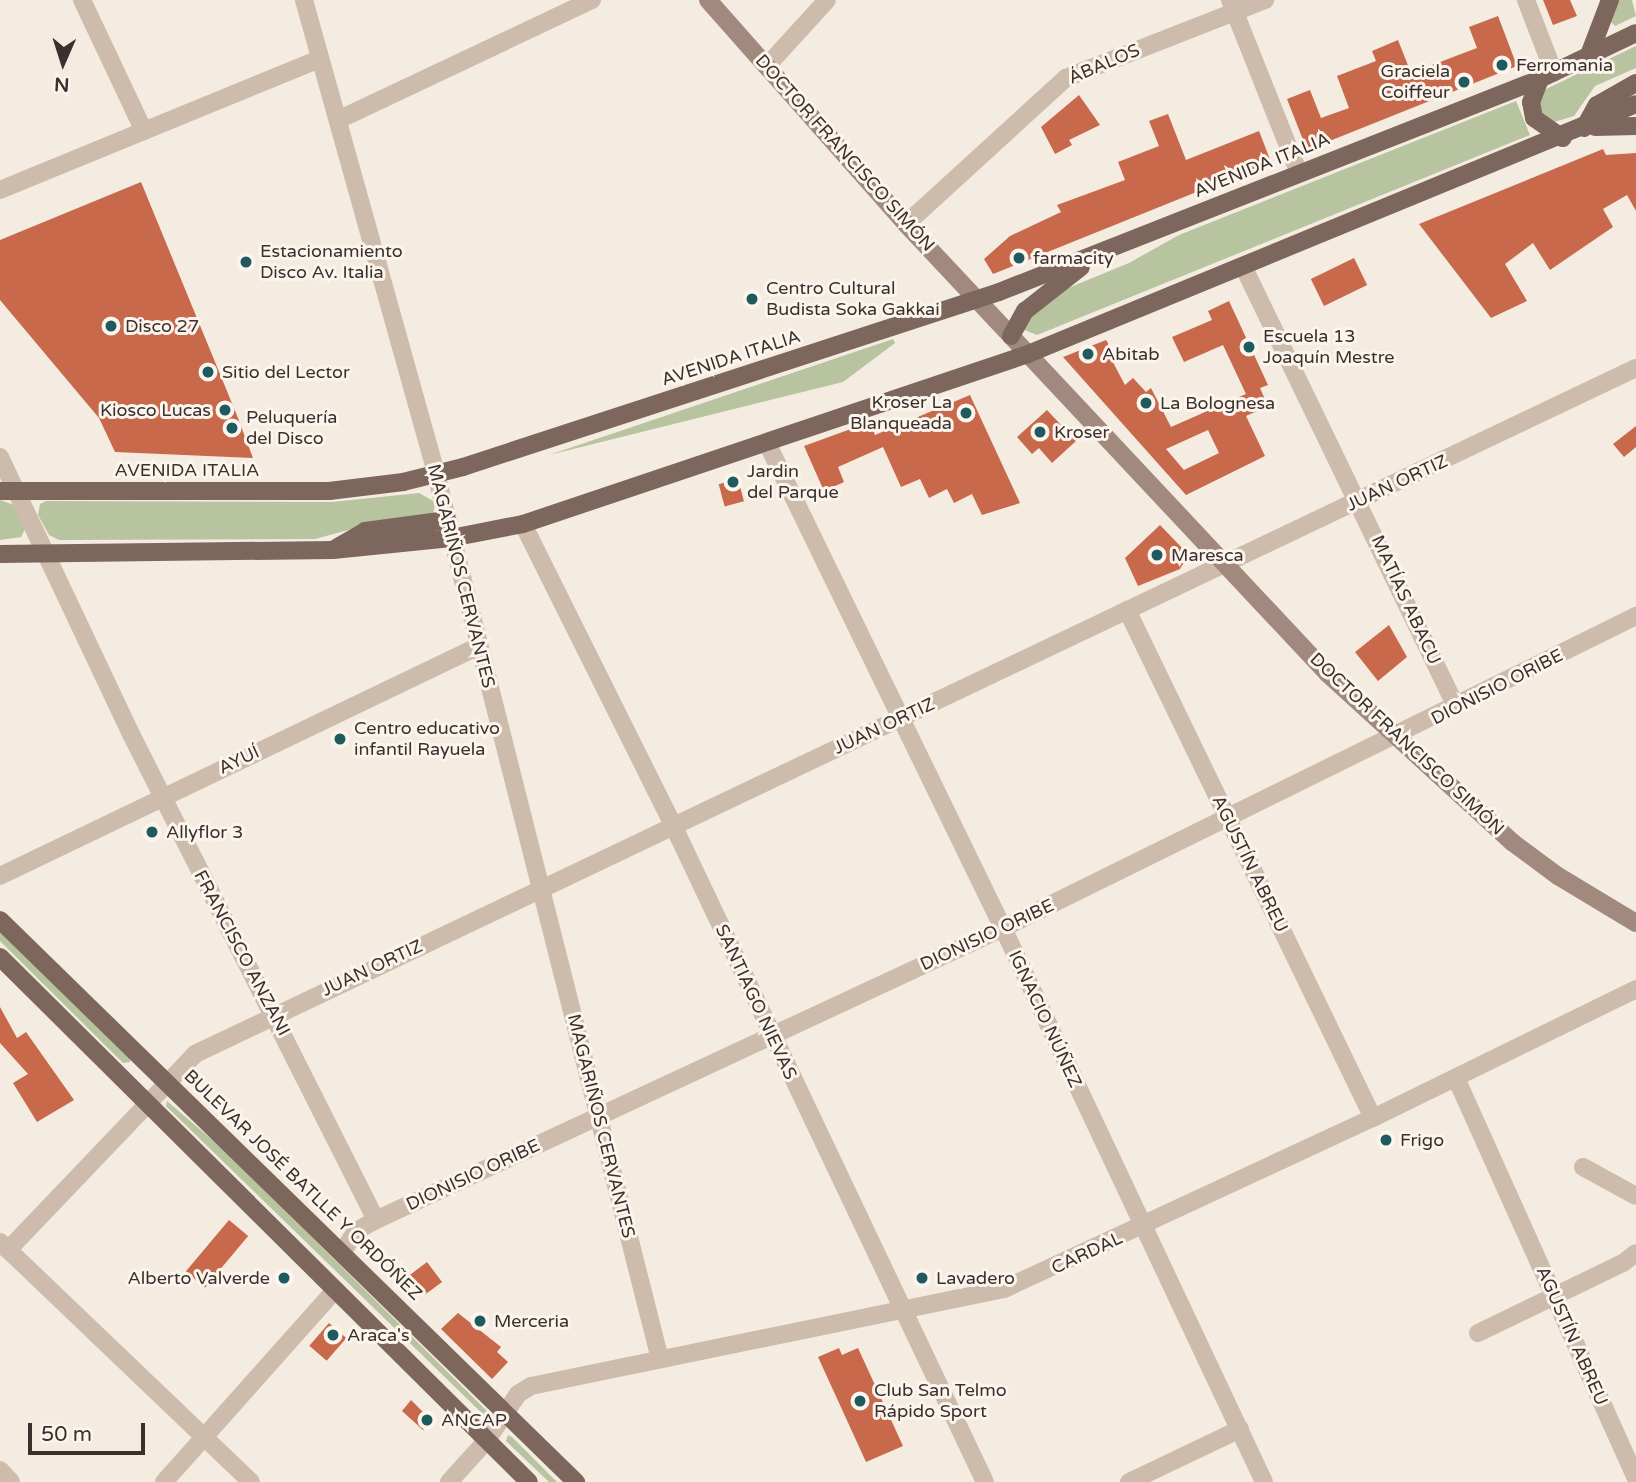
<!DOCTYPE html>
<html>
<head>
<meta charset="utf-8">
<style>
  body { margin:0 }
  #map { position:relative; width:1636px; height:1482px; overflow:hidden; background:#f4ebe1; font-family:"Varela Round",sans-serif }
  div>[style] { position:absolute }
  [style*='--x'] { left:calc(var(--x)*1px); top:calc(var(--y)*1px); width:calc(var(--w)*1px); rotate:calc(var(--a)*1deg) }
  .green>* { inset:0; background:#b8c4a0 }
  .building>* { inset:0; background:#c8694b; transform-origin:0 0 }
  .street>* { height:18px; margin:-9px; padding:0 9px; transform-origin:9px; border-radius:9px; background:#cdbbac }
  .secondary>* { height:18px; margin:-9px; padding:0 9px; transform-origin:9px; border-radius:9px; background:#a18a7d }
  .primary>* { height:18px; margin:-9px; padding:0 9px; transform-origin:9px; border-radius:9px; background:#7d675c }
  .dots>* { width:19px; height:19px; translate:-50% -50%; box-sizing:border-box; border:4px solid #fbf5ee; border-radius:50% }
  span { translate:-50% -50%; white-space:nowrap; text-align:center; line-height:1.15; -webkit-text-stroke:6px #fbf5ee; paint-order:stroke }
  .street-label { font-size:18px; color:#3b302b }
  .poi-label { font-size:18px; color:#3b302b }
  .left { translate:0 -50%; text-align:left }
  .right { translate:-100% -50%; text-align:right }
  .north { position:absolute; left:28px; top:28px; width:70px; height:70px; -webkit-text-stroke:5px #fbf5ee; paint-order:stroke; rotate:183deg; font-size:19px; font-weight:700; line-height:28px; text-align:center; color:#3b302b }
  .north::after { content:''; display:block; margin:auto; width:24px; height:32px; background:#3b302b; clip-path:polygon(50% 0,100% 100%,50% 72%,0 100%) }
  .scale { position:absolute; left:28px; top:1423px; width:117px; height:32px; box-sizing:border-box; border:4px solid #3b302b; border-top:0; padding-left:9px; font-size:21px; line-height:24px; white-space:nowrap; color:#3b302b; -webkit-text-stroke:5px #fbf5ee; paint-order:stroke }
</style>
</head>
<body>
<div id="map">
  <div class="green">
    <i style="clip-path:polygon(1619px 0,1632px 0,1636px 16px,1615px 26px,1611px 22px)"></i>
    <i style="clip-path:polygon(1636px 46px,1636px 68px,1595px 86px,1574px 116px,1554px 122px,1543px 116px,1539px 99px,1546px 89px)"></i>
    <i style="clip-path:polygon(1516px 101px,1530px 135px,1037px 335px,1022px 329px,1023px 323px,1056px 293px,1129px 263px,1179px 235px)"></i>
    <i style="clip-path:polygon(893px 339px,895px 343px,843px 382px,549px 455px)"></i>
    <i style="clip-path:polygon(419px 493px,435px 502px,433px 516px,363px 526px,315px 539px,59px 540px,49px 535px,38px 515px,40px 504px,46px 501px,332px 502px)"></i>
    <i style="clip-path:polygon(0 500px,14px 505px,25px 529px,21px 537px,0 540px)"></i>
    <i style="clip-path:polygon(0 930px,130px 1058px,130px 1062px,123px 1063px,0 941px)"></i>
    <i style="clip-path:polygon(167px 1101px,224px 1150px,490px 1414px,489px 1420px,166px 1106px)"></i>
    <i style="clip-path:polygon(508px 1435px,512px 1437px,557px 1482px,549px 1482px,506px 1441px)"></i>
  </div>
  <div class="building">
    <i style="clip-path:polygon(1543px 0,1570px 0,1577px 16px,1553px 25px)"></i>
    <i style="clip-path:polygon(1498px 16px,1517px 66px,1307px 150px,1287px 99px,1310px 90px,1321px 118px,1349px 108px,1337px 76px,1376px 61px,1372px 51px,1398px 40px,1411px 73px,1477px 48px,1469px 27px)"></i>
    <i style="clip-path:polygon(1079px 95px,1100px 125px,1069px 140px,1072px 145px,1055px 154px,1041px 127px)"></i>
    <i style="clip-path:polygon(1168px 114px,1186px 160px,1259px 131px,1271px 162px,993px 274px,984px 259px,1010px 236px,1061px 212px,1057px 205px,1125px 180px,1118px 162px,1159px 146px,1149px 121px)"></i>
    <i style="clip-path:polygon(1603px 149px,1606px 155px,1636px 153px,1636px 211px,1627px 195px,1603px 209px,1613px 227px,1550px 270px,1533px 243px,1505px 264px,1527px 301px,1491px 318px,1419px 224px)"></i>
    <i style="clip-path:polygon(141px 182px,236px 413px,253px 458px,115px 452px,99px 418px,0 300px,0 240px)"></i>
    <i style="left:1354px;top:258px;width:30px;height:48px;rotate:64deg"></i>
    <i style="clip-path:polygon(evenodd,1229px 301px,1268px 385px,1260px 388px,1268px 406px,1246px 416px,1265px 456px,1186px 495px,1063px 357px,1106px 340px,1113px 351px,1108px 353px,1125px 385px,1133px 378px,1146px 392px,1151px 388px,1171px 427px,1246px 394px,1223px 345px,1184px 362px,1172px 337px,1212px 320px,1208px 311px,1229px 301px,1208px 430px,1219px 453px,1184px 470px,1166px 449px,1208px 430px)"></i>
    <i style="clip-path:polygon(970px 395px,1020px 503px,982px 515px,972px 494px,954px 503px,947px 489px,929px 498px,920px 479px,901px 487px,883px 447px,838px 467px,844px 482px,824px 491px,804px 446px,870px 422px,875px 435px)"></i>
    <i style="clip-path:polygon(1047px 410px,1076px 441px,1052px 463px,1039px 448px,1032px 454px,1017px 437px)"></i>
    <i style="clip-path:polygon(1636px 426px,1636px 447px,1624px 457px,1613px 444px)"></i>
    <i style="left:738px;top:479px;width:23px;height:20px;rotate:75deg"></i>
    <i style="clip-path:polygon(1160px 525px,1186px 552px,1184px 562px,1180px 569px,1138px 586px,1125px 558px)"></i>
    <i style="clip-path:polygon(1389px 625px,1407px 657px,1378px 681px,1355px 652px)"></i>
    <i style="clip-path:polygon(0 1007px,17px 1038px,26px 1032px,74px 1100px,37px 1122px,13px 1083px,28px 1074px,0 1043px)"></i>
    <i style="left:229px;top:1220px;width:25px;height:67px;rotate:40deg"></i>
    <i style="left:427px;top:1262px;width:25px;height:21px;rotate:53deg"></i>
    <i style="clip-path:polygon(458px 1313px,501px 1347px,497px 1352px,508px 1362px,492px 1379px,441px 1329px)"></i>
    <i style="left:329px;top:1323px;width:23px;height:30px;rotate:41deg"></i>
    <i style="clip-path:polygon(839px 1348px,842px 1355px,858px 1348px,903px 1446px,866px 1462px,818px 1357px)"></i>
    <i style="clip-path:polygon(411px 1400px,431px 1420px,423px 1430px,402px 1411px)"></i>
  </div>
  <div class="street">
    <i style="--x:82;--y:0;--w:145;--a:64.7"></i>
    <i style="--x:304;--y:0;--w:492;--a:74.4"></i>
    <i style="--x:436;--y:474;--w:913;--a:75.8"></i>
    <i style="--x:1230;--y:0;--w:184;--a:68.3"></i>
    <i style="--x:1526;--y:0;--w:78;--a:69"></i>
    <i style="--x:767;--y:66;--w:89;--a:-47.7"></i>
    <i style="--x:338;--y:120;--w:281;--a:-25.3"></i>
    <i style="--x:0;--y:190;--w:345;--a:-22.3"></i>
    <i style="--x:906;--y:224;--w:217;--a:-42.4"></i>
    <i style="--x:1066;--y:78;--w:214;--a:-21.4"></i>
    <i style="--x:1244;--y:268;--w:488;--a:64.2"></i>
    <i style="--x:768;--y:445;--w:537;--a:64.06"></i>
    <i style="--x:1003;--y:928;--w:612;--a:64.77"></i>
    <i style="--x:0;--y:457;--w:306;--a:64.7"></i>
    <i style="--x:131;--y:734;--w:544;--a:63.25"></i>
    <i style="--x:523;--y:524;--w:336;--a:63.5"></i>
    <i style="--x:673;--y:825;--w:727;--a:64.6"></i>
    <i style="--x:1127;--y:610;--w:564;--a:64.16"></i>
    <i style="--x:0;--y:876;--w:531;--a:-25.65"></i>
    <i style="--x:1456;--y:1078;--w:440;--a:65.8"></i>
    <i style="--x:1583;--y:1167;--w:60;--a:28.7"></i>
    <i style="--x:0;--y:1242;--w:347;--a:43.7"></i>
    <i style="--x:8;--y:1250;--w:271;--a:-46.3"></i>
    <i style="--x:195;--y:1054;--w:1596;--a:-25.46"></i>
    <i style="--x:342;--y:1253;--w:26;--a:-58"></i>
    <i style="--x:356;--y:1231;--w:23;--a:-29"></i>
    <i style="--x:376;--y:1220;--w:692;--a:-24.97"></i>
    <i style="--x:1003;--y:928;--w:706;--a:-26.24"></i>
    <i style="--x:1478;--y:1333;--w:161;--a:-25.8"></i>
    <i style="--x:1623;--y:1263;--w:16;--a:-38"></i>
    <i style="--x:0;--y:1470;--w:16;--a:47"></i>
    <i style="--x:164;--y:1482;--w:257;--a:-48.3"></i>
    <i style="--x:449;--y:1482;--w:57;--a:-47.9"></i>
    <i style="--x:487;--y:1440;--w:55;--a:-56"></i>
    <i style="--x:518;--y:1394;--w:15;--a:-32"></i>
    <i style="--x:531;--y:1386;--w:483;--a:-11.6"></i>
    <i style="--x:1004;--y:1289;--w:407;--a:-24.9"></i>
    <i style="--x:1373;--y:1118;--w:293;--a:-26.1"></i>
    <i style="--x:1129;--y:1482;--w:123;--a:-25.5"></i>
  </div>
  <div class="secondary">
    <i style="--x:708;--y:0;--w:299;--a:48.5"></i>
    <i style="--x:906;--y:224;--w:616;--a:46.84"></i>
    <i style="--x:1327;--y:673;--w:251;--a:42.4"></i>
    <i style="--x:1512;--y:842;--w:57;--a:36.5"></i>
    <i style="--x:1558;--y:876;--w:91;--a:31.1"></i>
  </div>
  <div class="primary">
    <i style="--x:1589;--y:55;--w:59;--a:-69.1"></i>
    <i style="--x:1540;--y:79;--w:25;--a:111"></i>
    <i style="--x:1531;--y:102;--w:16;--a:79"></i>
    <i style="--x:1534;--y:118;--w:35;--a:35"></i>
    <i style="--x:1595;--y:127;--w:41;--a:-1.4"></i>
    <i style="--x:1584;--y:128;--w:26;--a:-61"></i>
    <i style="--x:1597;--y:105;--w:45;--a:-29.4"></i>
    <i style="--x:1011;--y:336;--w:29;--a:-61"></i>
    <i style="--x:1025;--y:311;--w:71;--a:-38.2"></i>
    <i style="--x:0;--y:491;--w:329;--a:0"></i>
    <i style="--x:329;--y:491;--w:75;--a:-6.9"></i>
    <i style="--x:403;--y:482;--w:62;--a:-14"></i>
    <i style="--x:463;--y:467;--w:564;--a:-18.08"></i>
    <i style="--x:999;--y:292;--w:581;--a:-21.49"></i>
    <i style="--x:1540;--y:79;--w:106;--a:-25.6"></i>
    <i style="--x:336;--y:548;--w:34;--a:-30"></i>
    <i style="--x:365;--y:531;--w:83;--a:-7.6"></i>
    <i style="--x:0;--y:554;--w:333;--a:-0.7"></i>
    <i style="--x:333;--y:550;--w:119;--a:-5.8"></i>
    <i style="--x:451;--y:538;--w:73;--a:-11"></i>
    <i style="--x:523;--y:524;--w:533;--a:-18.6"></i>
    <i style="--x:1028;--y:354;--w:657;--a:-22.35"></i>
    <i style="--x:0;--y:920;--w:805;--a:44.3"></i>
    <i style="--x:0;--y:957;--w:745;--a:44.78"></i>
  </div>
  <div class="dots">
    <i style="left:1502px;top:65px;background:#1f5a5e"></i>
    <i style="left:1464px;top:82px;background:#1f5a5e"></i>
    <i style="left:1019px;top:258px;background:#1f5a5e"></i>
    <i style="left:246px;top:262px;background:#1f5a5e"></i>
    <i style="left:752px;top:299px;background:#1f5a5e"></i>
    <i style="left:111px;top:326px;background:#1f5a5e"></i>
    <i style="left:1249px;top:347px;background:#1f5a5e"></i>
    <i style="left:1088px;top:354px;background:#1f5a5e"></i>
    <i style="left:208px;top:372px;background:#1f5a5e"></i>
    <i style="left:1146px;top:403px;background:#1f5a5e"></i>
    <i style="left:225px;top:410px;background:#1f5a5e"></i>
    <i style="left:966px;top:413px;background:#1f5a5e"></i>
    <i style="left:232px;top:428px;background:#1f5a5e"></i>
    <i style="left:1040px;top:432px;background:#1f5a5e"></i>
    <i style="left:733px;top:482px;background:#1f5a5e"></i>
    <i style="left:1157px;top:555px;background:#1f5a5e"></i>
    <i style="left:340px;top:739px;background:#1f5a5e"></i>
    <i style="left:152px;top:832px;background:#1f5a5e"></i>
    <i style="left:1386px;top:1140px;background:#1f5a5e"></i>
    <i style="left:284px;top:1278px;background:#1f5a5e"></i>
    <i style="left:922px;top:1278px;background:#1f5a5e"></i>
    <i style="left:480px;top:1321px;background:#1f5a5e"></i>
    <i style="left:333px;top:1335px;background:#1f5a5e"></i>
    <i style="left:860px;top:1401px;background:#1f5a5e"></i>
    <i style="left:427px;top:1420px;background:#1f5a5e"></i>
  </div>
  <div class="street-label">
    <span style="left:1104px;top:64px;rotate:-23deg">ÁBALOS</span>
    <span style="left:845px;top:153px;rotate:48deg">DOCTOR FRANCISCO SIMÓN</span>
    <span style="left:1262px;top:165px;rotate:-22deg">AVENIDA ITALIA</span>
    <span style="left:731px;top:358px;rotate:-18deg">AVENIDA ITALIA</span>
    <span style="left:187px;top:470px">AVENIDA ITALIA</span>
    <span style="left:1397px;top:483px;rotate:-25deg">JUAN ORTIZ</span>
    <span style="left:461px;top:576px;rotate:76deg">MAGARIÑOS CERVANTES</span>
    <span style="left:1406px;top:600px;rotate:65deg">MATÍAS ABACU</span>
    <span style="left:1497px;top:687px;rotate:-27deg">DIONISIO ORIBE</span>
    <span style="left:884px;top:726px;rotate:-25deg">JUAN ORTIZ</span>
    <span style="left:1407px;top:744px;rotate:43deg">DOCTOR FRANCISCO SIMÓN</span>
    <span style="left:239px;top:760px;rotate:-25deg">AYUÍ</span>
    <span style="left:1250px;top:864px;rotate:64deg">AGUSTÍN ABREU</span>
    <span style="left:987px;top:935px;rotate:-25deg">DIONISIO ORIBE</span>
    <span style="left:242px;top:953px;rotate:62deg">FRANCISCO ANZANI</span>
    <span style="left:372px;top:968px;rotate:-25deg">JUAN ORTIZ</span>
    <span style="left:756px;top:1002px;rotate:65deg">SANTIAGO NIEVAS</span>
    <span style="left:1045px;top:1019px;rotate:65deg">IGNACIO NÚÑEZ</span>
    <span style="left:601px;top:1126px;rotate:76deg">MAGARIÑOS CERVANTES</span>
    <span style="left:473px;top:1175px;rotate:-25deg">DIONISIO ORIBE</span>
    <span style="left:303px;top:1185px;rotate:44deg">BULEVAR JOSÉ BATLLE Y ORDÓÑEZ</span>
    <span style="left:1087px;top:1253px;rotate:-25deg">CARDAL</span>
    <span style="left:1572px;top:1336px;rotate:66deg">AGUSTÍN ABREU</span>
  </div>
  <div class="poi-label">
    <span class="left" style="left:1516px;top:65px">Ferromania</span>
    <span class="right" style="left:1450px;top:82px">Graciela<br>Coiffeur</span>
    <span class="left" style="left:260px;top:262px">Estacionamiento<br>Disco Av. Italia</span>
    <span class="left" style="left:1033px;top:258px">farmacity</span>
    <span class="left" style="left:766px;top:299px">Centro Cultural<br>Budista Soka Gakkai</span>
    <span class="left" style="left:125px;top:326px">Disco 27</span>
    <span class="left" style="left:1263px;top:347px">Escuela 13<br>Joaquín Mestre</span>
    <span class="left" style="left:1102px;top:354px">Abitab</span>
    <span class="left" style="left:222px;top:372px">Sitio del Lector</span>
    <span class="right" style="left:952px;top:413px">Kroser La<br>Blanqueada</span>
    <span class="left" style="left:1160px;top:403px">La Bolognesa</span>
    <span class="right" style="left:211px;top:410px">Kiosco Lucas</span>
    <span class="left" style="left:246px;top:428px">Peluquería<br>del Disco</span>
    <span class="left" style="left:1054px;top:432px">Kroser</span>
    <span class="left" style="left:747px;top:482px">Jardin<br>del Parque</span>
    <span class="left" style="left:1171px;top:555px">Maresca</span>
    <span class="left" style="left:354px;top:739px">Centro educativo<br>infantil Rayuela</span>
    <span class="left" style="left:166px;top:832px">Allyflor 3</span>
    <span class="left" style="left:1400px;top:1140px">Frigo</span>
    <span class="right" style="left:270px;top:1278px">Alberto Valverde</span>
    <span class="left" style="left:936px;top:1278px">Lavadero</span>
    <span class="left" style="left:494px;top:1321px">Merceria</span>
    <span class="left" style="left:347px;top:1335px">Araca's</span>
    <span class="left" style="left:874px;top:1401px">Club San Telmo<br>Rápido Sport</span>
    <span class="left" style="left:441px;top:1420px">ANCAP</span>
  </div>
  <div class="north">N</div>
  <div class="scale">50 m</div>
</div>
</body>
</html>
